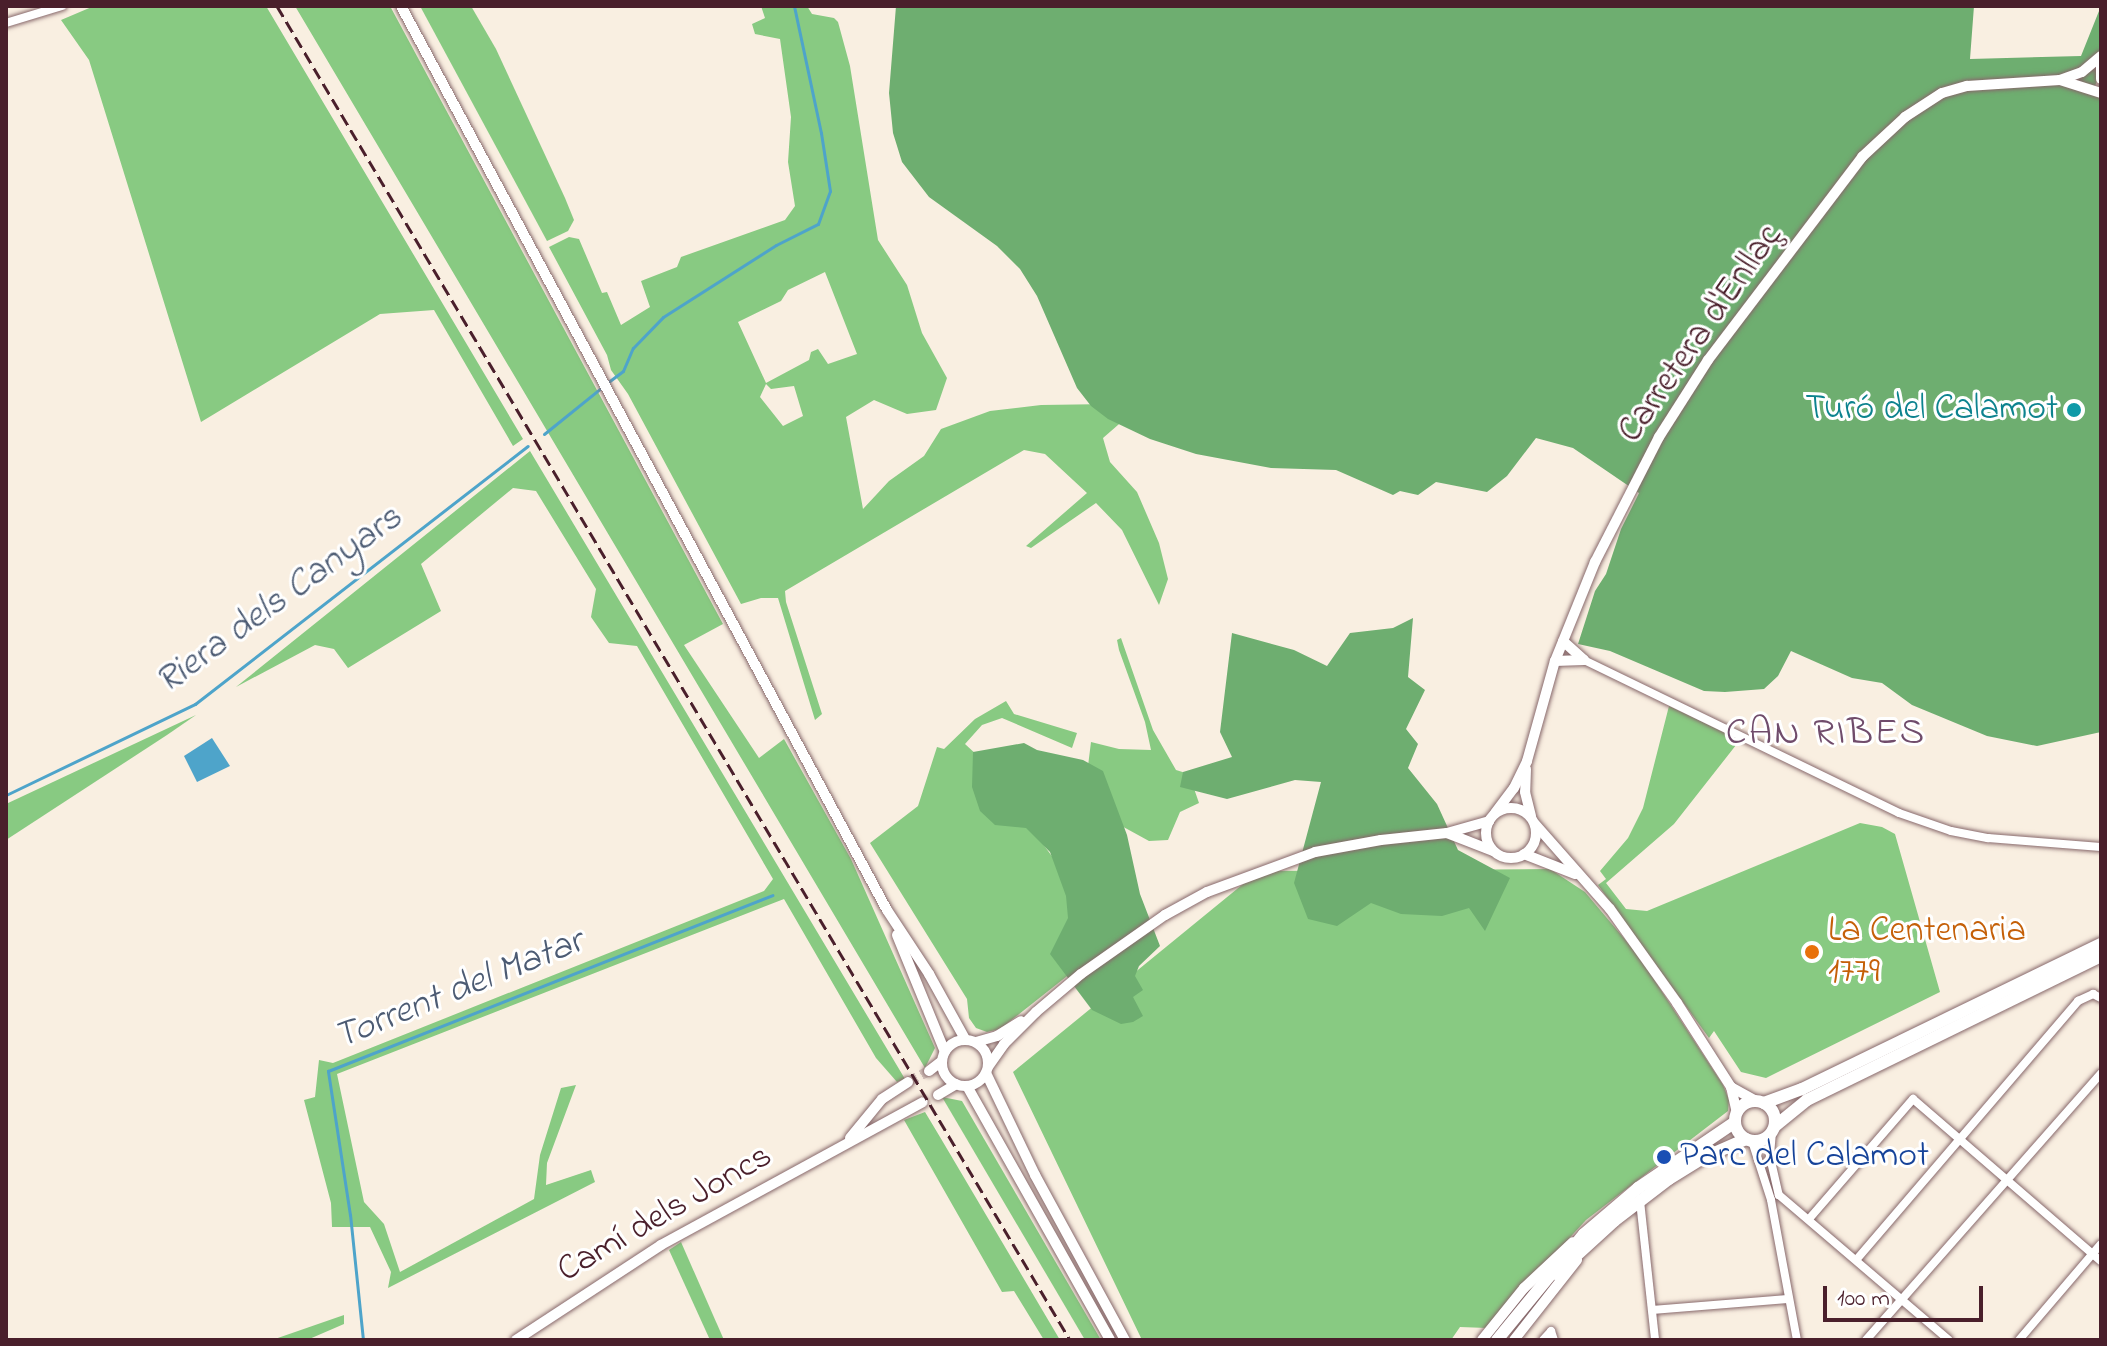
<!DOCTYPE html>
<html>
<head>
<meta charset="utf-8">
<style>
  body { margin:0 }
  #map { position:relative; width:2107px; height:1346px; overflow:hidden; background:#f9efe1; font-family:"Indie Flower",sans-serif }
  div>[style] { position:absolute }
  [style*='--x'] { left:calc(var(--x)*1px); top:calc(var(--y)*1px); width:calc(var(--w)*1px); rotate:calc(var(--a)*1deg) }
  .green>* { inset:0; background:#88ca82 }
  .forest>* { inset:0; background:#6eae70 }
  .water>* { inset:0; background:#4ea4ca }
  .stream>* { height:3px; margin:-1.5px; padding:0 1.5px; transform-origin:1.5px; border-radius:1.5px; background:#4ea4ca }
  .tertiary-tunnel>* { height:10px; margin-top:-5px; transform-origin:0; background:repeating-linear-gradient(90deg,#d6c5bd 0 10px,transparent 0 15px) }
  .roads { filter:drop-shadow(0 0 2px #87686b) drop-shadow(0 0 2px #87686b) }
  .minor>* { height:8px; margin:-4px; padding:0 4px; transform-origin:4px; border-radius:4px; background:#fff }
  .tertiary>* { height:10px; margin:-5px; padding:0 5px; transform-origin:5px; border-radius:5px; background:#fff }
  .tertiary>.ring { margin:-5px; padding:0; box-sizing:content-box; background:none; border:10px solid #fff; border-radius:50% }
  .secondary>* { height:12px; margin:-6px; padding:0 6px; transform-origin:6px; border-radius:6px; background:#fff }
  .secondary>.ring { margin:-6px; padding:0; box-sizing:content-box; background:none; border:12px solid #fff; border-radius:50% }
  .rail>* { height:3px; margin-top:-1.5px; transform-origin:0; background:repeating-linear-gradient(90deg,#4a1f2b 0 12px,transparent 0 18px) }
  .dots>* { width:22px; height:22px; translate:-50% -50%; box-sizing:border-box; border:4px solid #fff; border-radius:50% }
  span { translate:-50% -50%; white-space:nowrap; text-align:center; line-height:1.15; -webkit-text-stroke:6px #fff; paint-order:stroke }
  .street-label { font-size:36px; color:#4a1f2b }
  .culture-label { font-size:36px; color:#0d838f }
  .right { translate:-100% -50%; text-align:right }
  .food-label { font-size:36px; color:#c56008 }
  .left { translate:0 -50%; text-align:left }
  .transit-label { font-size:36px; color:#164399 }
  .water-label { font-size:38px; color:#4c5b73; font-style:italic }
  .neighbourhood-label { font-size:38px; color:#704c6b; letter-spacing:2px }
  .frame { position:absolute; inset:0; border:8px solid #4a1f2b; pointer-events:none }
  .scale { position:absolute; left:1823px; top:1286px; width:160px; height:36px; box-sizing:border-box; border:4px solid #4a1f2b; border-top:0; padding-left:10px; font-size:24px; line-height:28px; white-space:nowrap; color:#4a1f2b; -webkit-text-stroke:6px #fff; paint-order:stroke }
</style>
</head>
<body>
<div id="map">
  <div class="green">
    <i style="clip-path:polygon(94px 6px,266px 6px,523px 439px,513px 446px,434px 310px,380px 314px,201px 422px,89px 60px,61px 20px)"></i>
    <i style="clip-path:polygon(295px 6px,390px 6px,723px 624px,684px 645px,759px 758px,784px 739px,851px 859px,935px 1048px,925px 1068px)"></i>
    <i style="clip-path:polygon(420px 6px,471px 6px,496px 49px,565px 198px,574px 220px,568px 231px,547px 241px)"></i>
    <i style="clip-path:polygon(evenodd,761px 6px,807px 6px,812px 14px,834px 18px,838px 22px,850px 66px,878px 240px,907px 285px,922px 333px,947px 378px,936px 410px,907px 414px,874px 400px,846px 417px,863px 509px,889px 481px,924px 456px,941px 429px,990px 411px,1041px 405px,1110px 404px,1126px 418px,1103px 438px,1110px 462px,1137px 492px,1159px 543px,1168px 579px,1159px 605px,1122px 530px,1096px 503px,1031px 548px,1026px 546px,1087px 493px,1045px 454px,1024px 450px,785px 591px,786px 602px,822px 714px,815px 720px,778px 598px,761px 598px,741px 604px,628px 394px,611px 370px,607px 355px,549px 247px,569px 237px,579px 239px,602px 293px,607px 292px,621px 325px,650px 307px,641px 281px,677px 267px,681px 257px,785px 220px,795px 206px,788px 162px,791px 117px,780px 39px,755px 34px,752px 24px,765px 18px,761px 6px,825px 272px,857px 354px,828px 364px,818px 349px,811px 352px,809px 360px,766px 383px,738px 322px,781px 301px,788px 290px,825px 272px,761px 6px,766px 384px,771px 389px,794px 386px,803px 416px,783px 426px,760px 397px,766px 384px)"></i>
    <i style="clip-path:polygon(530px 451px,905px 1079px,897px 1082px,876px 1058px,784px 899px,337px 1074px,364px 1202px,384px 1224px,400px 1272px,534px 1199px,540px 1155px,561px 1088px,576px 1085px,547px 1163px,546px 1185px,591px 1170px,595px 1182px,388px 1288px,391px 1272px,370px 1227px,332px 1227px,331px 1203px,304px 1100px,315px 1097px,319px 1060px,333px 1063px,764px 891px,773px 879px,637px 646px,609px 643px,591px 617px,596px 589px,536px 491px,513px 488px,421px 564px,441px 611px,348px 668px,334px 649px,315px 645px,236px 687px)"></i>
    <i style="clip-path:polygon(1121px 638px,1153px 730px,1176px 770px,1189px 774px,1199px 803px,1180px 812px,1168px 840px,1149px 841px,1118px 824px,1088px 766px,1091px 742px,1119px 749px,1151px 750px,1145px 722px,1119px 650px,1117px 640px)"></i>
    <i style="clip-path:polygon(1006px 701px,1014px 714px,1077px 733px,1072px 748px,1002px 718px,982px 725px,965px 744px,978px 756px,1054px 859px,1068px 893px,1071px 973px,1000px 1029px,987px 1032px,976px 1028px,969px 1018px,967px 999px,870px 843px,918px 806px,937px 747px,944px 749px,975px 719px)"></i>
    <i style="clip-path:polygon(1669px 706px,1740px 740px,1674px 824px,1606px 883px,1626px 909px,1647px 911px,1860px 823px,1882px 827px,1895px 834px,1940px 992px,1766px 1078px,1741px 1072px,1714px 1031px,1709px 1038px,1598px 885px,1606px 879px,1600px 871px,1628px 838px,1643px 808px)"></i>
    <i style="clip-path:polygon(196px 715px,167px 735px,6px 840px,6px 804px)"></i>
    <i style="clip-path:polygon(1550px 869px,1585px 892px,1638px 955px,1723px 1085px,1729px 1100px,1728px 1111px,1586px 1220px,1487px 1328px,1460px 1327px,1451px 1340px,1142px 1340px,1013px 1072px,1259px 871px)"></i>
    <i style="clip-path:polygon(942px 1097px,962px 1101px,1101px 1340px,1085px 1340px)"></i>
    <i style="clip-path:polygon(925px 1112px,940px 1137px,1060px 1340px,1044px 1340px,1014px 1291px,1002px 1292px,904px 1120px)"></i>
    <i style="clip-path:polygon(681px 1242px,724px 1340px,710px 1340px,669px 1250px)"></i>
    <i style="clip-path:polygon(344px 1315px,344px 1324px,307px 1340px,272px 1340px)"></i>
  </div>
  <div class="forest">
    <i style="clip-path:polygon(896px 6px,1974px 6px,1970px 59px,2081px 56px,2101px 6px,2101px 69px,2093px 92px,2101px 97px,2101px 732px,2037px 746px,1987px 736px,1912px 705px,1882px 683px,1852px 678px,1791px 651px,1778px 676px,1764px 689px,1725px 692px,1704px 691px,1610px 651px,1578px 644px,1595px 591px,1606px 574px,1621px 529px,1639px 493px,1573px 448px,1536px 438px,1507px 476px,1487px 492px,1436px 482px,1418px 495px,1400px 491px,1393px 495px,1336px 470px,1271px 468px,1196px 454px,1150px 439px,1108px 419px,1091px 406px,1077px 388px,1037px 296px,1020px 269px,997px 246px,929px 197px,902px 162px,893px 133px,889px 93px)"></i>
    <i style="clip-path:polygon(1413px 618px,1408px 677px,1425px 690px,1406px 729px,1418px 744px,1408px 768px,1437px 804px,1458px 850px,1510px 878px,1485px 931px,1469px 908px,1442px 916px,1401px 914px,1371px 903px,1337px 926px,1308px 919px,1294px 883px,1321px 782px,1295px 780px,1227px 799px,1180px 787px,1183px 772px,1232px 757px,1220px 732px,1232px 633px,1294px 650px,1327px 666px,1350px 633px,1393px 628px)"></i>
    <i style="clip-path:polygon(1024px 743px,1037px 750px,1083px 760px,1103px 771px,1127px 835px,1140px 894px,1160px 946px,1139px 966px,1135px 976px,1143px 990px,1133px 997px,1143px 1016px,1133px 1022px,1121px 1024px,1092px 1010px,1050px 954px,1068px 918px,1066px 896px,1050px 852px,1026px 828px,995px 825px,980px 811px,972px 787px,973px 752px)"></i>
  </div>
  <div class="water">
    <i style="clip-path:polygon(212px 738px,230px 766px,197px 782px,184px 756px)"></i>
  </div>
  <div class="stream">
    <i style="--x:607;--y:383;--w:20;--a:-37"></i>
    <i style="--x:623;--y:371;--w:25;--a:-67"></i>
    <i style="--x:633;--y:348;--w:43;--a:-45.9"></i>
    <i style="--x:663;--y:317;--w:134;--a:-32.5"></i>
    <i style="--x:776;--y:245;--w:47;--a:-26.6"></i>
    <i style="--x:818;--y:224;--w:35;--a:-70"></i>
    <i style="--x:830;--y:191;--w:59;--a:-98.8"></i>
    <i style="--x:821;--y:133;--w:130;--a:-102"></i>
    <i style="--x:544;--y:434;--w:73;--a:-38.9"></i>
    <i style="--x:6;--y:795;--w:210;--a:-25.7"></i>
    <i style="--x:195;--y:704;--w:421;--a:-37.8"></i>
    <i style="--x:363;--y:1340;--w:126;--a:-95.9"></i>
    <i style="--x:350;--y:1215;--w:146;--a:-98.7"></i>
    <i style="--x:328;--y:1071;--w:478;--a:-21.6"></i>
  </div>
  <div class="tertiary-tunnel">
    <i style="--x:908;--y:1082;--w:24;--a:-28"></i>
  </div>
  <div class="roads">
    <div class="minor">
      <i style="--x:6;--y:23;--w:59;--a:-16.9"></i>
      <i style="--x:1584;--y:660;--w:350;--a:25.9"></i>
      <i style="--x:1899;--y:813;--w:55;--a:19.1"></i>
      <i style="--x:1951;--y:831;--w:38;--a:11"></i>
      <i style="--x:1988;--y:838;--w:113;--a:4.6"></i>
      <i style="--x:1772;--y:1132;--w:25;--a:95"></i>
      <i style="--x:1770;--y:1157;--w:39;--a:77"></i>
      <i style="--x:1779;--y:1195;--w:223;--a:40.5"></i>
      <i style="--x:1752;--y:1141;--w:62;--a:72.1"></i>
      <i style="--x:1771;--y:1200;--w:142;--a:79.5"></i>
      <i style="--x:1640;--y:1201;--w:140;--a:83.8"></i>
      <i style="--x:1809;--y:1219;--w:159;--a:-49.1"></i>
      <i style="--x:1913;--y:1099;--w:248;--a:40.8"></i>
      <i style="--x:1857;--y:1259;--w:340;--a:-49.4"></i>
      <i style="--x:2078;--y:1001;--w:17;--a:-25"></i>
      <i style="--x:2093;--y:994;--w:9;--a:27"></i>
      <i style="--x:1652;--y:1310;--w:136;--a:-4.6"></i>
      <i style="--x:1543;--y:1340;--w:12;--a:-48"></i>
      <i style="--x:1551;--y:1331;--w:9;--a:72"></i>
      <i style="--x:1866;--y:1340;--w:356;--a:-48.6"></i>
      <i style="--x:2019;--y:1340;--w:126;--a:-49.5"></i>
    </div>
    <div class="tertiary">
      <i style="--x:401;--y:6;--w:1026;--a:61.74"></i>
      <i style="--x:887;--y:910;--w:77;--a:56.7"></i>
      <i style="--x:929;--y:974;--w:74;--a:61"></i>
      <i style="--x:2101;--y:62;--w:17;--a:90"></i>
      <i style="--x:2060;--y:80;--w:23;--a:-20"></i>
      <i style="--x:2082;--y:72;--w:25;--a:-40"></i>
      <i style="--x:1563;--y:641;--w:28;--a:42"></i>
      <i style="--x:1555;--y:661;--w:29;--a:-2"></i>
      <i style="--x:1526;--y:769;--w:23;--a:92"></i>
      <i style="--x:1525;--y:792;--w:25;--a:76"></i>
      <i class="ring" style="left:1486px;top:808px;width:40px;height:40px"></i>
      <i style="--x:1495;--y:813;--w:31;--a:-53"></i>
      <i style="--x:1514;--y:788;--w:30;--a:-64"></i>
      <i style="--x:1527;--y:761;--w:104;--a:-74.4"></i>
      <i style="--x:1555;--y:661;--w:107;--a:-68"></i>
      <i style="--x:1595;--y:562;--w:140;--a:-62.9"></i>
      <i style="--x:1659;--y:437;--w:91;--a:-57.5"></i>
      <i style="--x:1708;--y:360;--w:255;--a:-52.8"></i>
      <i style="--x:1862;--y:157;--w:59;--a:-42.9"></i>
      <i style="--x:1905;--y:117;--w:44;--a:-33"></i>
      <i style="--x:1942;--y:93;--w:26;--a:-16"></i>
      <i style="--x:1967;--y:86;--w:93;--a:-3.7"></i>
      <i style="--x:2060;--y:80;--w:43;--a:17.6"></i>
      <i style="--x:1535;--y:824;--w:113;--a:48.6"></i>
      <i style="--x:1610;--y:909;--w:115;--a:54.5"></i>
      <i style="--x:1677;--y:1003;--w:100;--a:57.3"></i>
      <i style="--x:1731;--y:1087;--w:27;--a:77"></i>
      <i style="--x:1447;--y:833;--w:49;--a:21.4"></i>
      <i style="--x:1524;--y:854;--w:55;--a:21.4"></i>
      <i style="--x:897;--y:935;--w:126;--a:67.7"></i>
      <i class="ring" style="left:942px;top:1040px;width:36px;height:36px"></i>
      <i style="--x:976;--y:1042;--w:22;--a:-16"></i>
      <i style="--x:997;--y:1036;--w:28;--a:-32"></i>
      <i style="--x:988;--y:1067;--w:28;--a:-55"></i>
      <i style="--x:1004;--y:1044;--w:45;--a:-45"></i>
      <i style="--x:1036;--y:1012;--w:59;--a:-40.2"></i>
      <i style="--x:1081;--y:974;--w:103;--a:-35.1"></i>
      <i style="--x:1165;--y:915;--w:48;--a:-28.7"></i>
      <i style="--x:1207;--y:892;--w:115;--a:-20.3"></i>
      <i style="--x:1315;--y:852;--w:67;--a:-10.3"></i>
      <i style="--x:1381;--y:840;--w:66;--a:-6.1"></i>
      <i style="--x:1447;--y:833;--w:44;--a:-15.9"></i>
      <i style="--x:929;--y:1071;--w:16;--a:-38"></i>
      <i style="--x:986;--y:1073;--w:113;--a:64.3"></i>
      <i style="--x:1035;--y:1175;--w:188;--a:61.4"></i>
      <i style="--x:967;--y:1086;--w:291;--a:60.6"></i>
      <i style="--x:1731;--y:1087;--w:29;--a:29"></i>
      <i style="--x:938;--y:1095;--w:21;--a:-31"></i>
      <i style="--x:850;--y:1138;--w:50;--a:-50.6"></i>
      <i style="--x:882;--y:1099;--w:31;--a:-33"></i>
      <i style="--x:516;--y:1340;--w:173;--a:-33.2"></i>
      <i style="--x:661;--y:1245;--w:298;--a:-28.6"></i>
      <i style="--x:1482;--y:1340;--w:67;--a:-51.1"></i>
      <i style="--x:1524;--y:1288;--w:67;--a:-43.2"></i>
      <i style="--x:1514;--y:1340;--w:102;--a:-51.8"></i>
    </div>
    <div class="secondary">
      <i class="ring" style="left:1735px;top:1101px;width:28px;height:28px"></i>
      <i style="--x:1764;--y:1103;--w:40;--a:-20.2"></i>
      <i style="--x:1802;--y:1089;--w:332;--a:-25.9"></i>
      <i style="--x:1775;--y:1126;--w:41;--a:-39.1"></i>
      <i style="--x:1807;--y:1100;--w:327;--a:-26.1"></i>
      <i style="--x:1556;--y:1274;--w:79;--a:-42.4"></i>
      <i style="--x:1614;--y:1221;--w:69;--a:-37.4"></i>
      <i style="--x:1669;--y:1179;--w:40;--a:-32"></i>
      <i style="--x:1703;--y:1158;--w:47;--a:-23.8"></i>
      <i style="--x:1497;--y:1340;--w:137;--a:-50.6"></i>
      <i style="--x:1584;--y:1234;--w:71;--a:-40.4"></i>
      <i style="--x:1638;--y:1188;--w:117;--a:-34.2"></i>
    </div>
  </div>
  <div class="rail">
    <i style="--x:277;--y:6;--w:1552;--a:59.27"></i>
  </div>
  <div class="dots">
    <i style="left:2074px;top:410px;background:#0f9aa8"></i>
    <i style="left:1812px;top:952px;background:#e8710a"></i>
    <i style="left:1664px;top:1157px;background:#1a4fb4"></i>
  </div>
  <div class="street-label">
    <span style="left:1701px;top:334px;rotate:-55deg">Carretera d'Enllaç</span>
    <span style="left:665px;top:1214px;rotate:-30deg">Camí dels Joncs</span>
  </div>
  <div class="culture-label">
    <span class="right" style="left:2058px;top:410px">Turó del Calamot</span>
  </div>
  <div class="food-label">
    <span class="left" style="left:1828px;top:952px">La Centenaria<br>1779</span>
  </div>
  <div class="transit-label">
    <span class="left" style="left:1680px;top:1157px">Parc del Calamot</span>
  </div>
  <div class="water-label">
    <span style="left:280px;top:601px;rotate:-36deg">Riera dels Canyars</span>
    <span style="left:459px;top:991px;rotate:-22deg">Torrent del Matar</span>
  </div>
  <div class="neighbourhood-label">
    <span style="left:1826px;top:735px">CAN RIBES</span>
  </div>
  <div class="frame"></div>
  <div class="scale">100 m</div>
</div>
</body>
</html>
